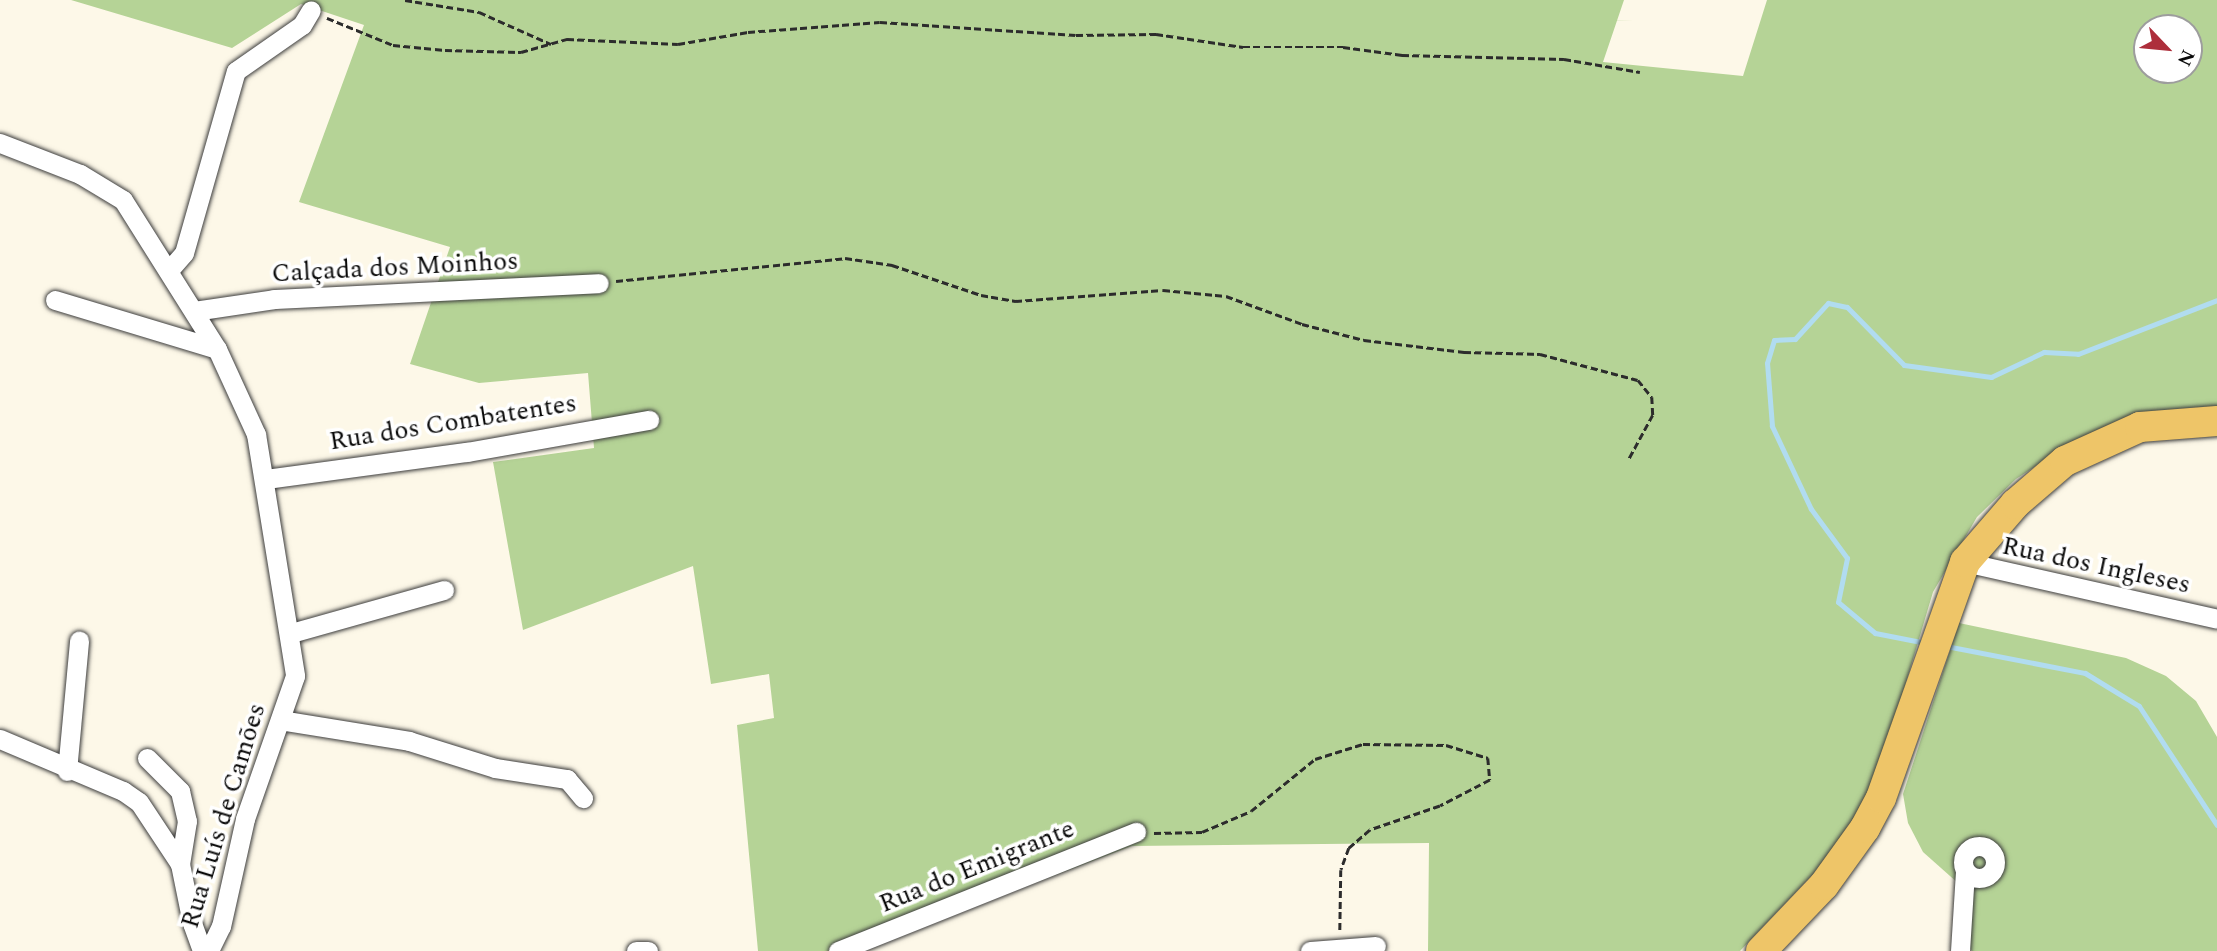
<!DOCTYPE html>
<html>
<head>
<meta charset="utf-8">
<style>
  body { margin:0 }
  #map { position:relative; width:2217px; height:951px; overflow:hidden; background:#fdf8e8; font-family:Spectral,serif }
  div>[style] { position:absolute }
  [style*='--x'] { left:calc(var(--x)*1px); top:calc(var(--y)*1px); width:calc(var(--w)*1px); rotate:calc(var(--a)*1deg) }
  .forest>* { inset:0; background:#b5d396 }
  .stream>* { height:5px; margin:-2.5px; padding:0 2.5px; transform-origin:2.5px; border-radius:2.5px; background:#b1dcf0 }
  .path>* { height:2.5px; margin-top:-1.25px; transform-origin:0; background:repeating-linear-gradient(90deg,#2c2c2c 0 7px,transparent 0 10.5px) }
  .roads { filter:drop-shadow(0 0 2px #3d3d3d) drop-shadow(0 0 2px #3d3d3d) }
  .minor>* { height:19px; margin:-9.5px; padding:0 9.5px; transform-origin:9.5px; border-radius:9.5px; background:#fff }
  .minor>.ring { margin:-9.5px; padding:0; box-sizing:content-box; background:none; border:19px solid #fff; border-radius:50% }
  .primary>* { height:30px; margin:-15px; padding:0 15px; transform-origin:15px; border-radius:15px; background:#eec568 }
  span { translate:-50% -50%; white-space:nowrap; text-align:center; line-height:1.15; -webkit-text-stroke:7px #fff; paint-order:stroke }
  .street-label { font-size:26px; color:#0a0a0a }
  .north { position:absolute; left:2133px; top:14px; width:70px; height:70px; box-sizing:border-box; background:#fff; border:2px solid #9d9d9d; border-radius:50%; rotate:116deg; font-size:19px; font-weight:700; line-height:28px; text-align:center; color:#0a0a0a }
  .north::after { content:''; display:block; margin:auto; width:24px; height:32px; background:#ad2e3b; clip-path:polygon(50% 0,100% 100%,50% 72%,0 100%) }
</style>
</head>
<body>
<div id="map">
  <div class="forest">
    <i style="clip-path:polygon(evenodd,71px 0,1624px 0,1603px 62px,1743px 76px,1767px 0,2217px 0,2217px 418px,2060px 450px,2016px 479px,1977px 517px,1933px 592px,1882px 763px,1862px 808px,1815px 872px,1740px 951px,1428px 951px,1429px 843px,1132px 846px,856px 951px,758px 951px,737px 725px,774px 718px,769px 674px,711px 684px,693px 566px,523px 630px,493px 462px,594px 448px,588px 373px,479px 383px,410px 364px,450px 247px,299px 202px,364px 25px,301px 4px,232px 48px,71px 0,2147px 28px,2189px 28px,2189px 70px,2147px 70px,2147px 28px)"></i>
    <i style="clip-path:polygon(1959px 623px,2126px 658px,2166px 676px,2196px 701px,2217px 737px,2217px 951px,1972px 951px,1969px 947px,1968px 892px,1923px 852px,1908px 823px,1903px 794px)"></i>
  </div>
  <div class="stream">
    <i style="--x:1926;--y:643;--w:52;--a:-168.9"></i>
    <i style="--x:1875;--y:633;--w:48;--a:-140"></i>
    <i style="--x:1838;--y:602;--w:45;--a:-78.4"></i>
    <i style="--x:1847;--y:558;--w:61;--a:-126.3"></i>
    <i style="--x:1811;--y:509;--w:92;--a:-115.2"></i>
    <i style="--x:1772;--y:426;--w:63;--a:-94.5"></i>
    <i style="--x:1767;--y:363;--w:24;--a:-73"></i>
    <i style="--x:1774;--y:340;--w:21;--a:-3"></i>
    <i style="--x:1795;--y:339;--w:49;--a:-47.5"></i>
    <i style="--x:1828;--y:303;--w:19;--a:12"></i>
    <i style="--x:1847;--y:307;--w:81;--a:45.5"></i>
    <i style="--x:1904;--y:365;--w:88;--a:7.9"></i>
    <i style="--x:1991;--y:377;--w:59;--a:-25.3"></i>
    <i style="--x:2044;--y:352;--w:34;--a:3"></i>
    <i style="--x:2078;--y:354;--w:149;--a:-21.2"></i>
    <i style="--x:1946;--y:646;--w:142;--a:11"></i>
    <i style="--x:2085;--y:673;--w:63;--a:31.4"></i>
    <i style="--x:2139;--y:706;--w:142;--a:56.8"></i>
  </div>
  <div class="path">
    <i style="--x:405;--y:0;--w:75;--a:9.2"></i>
    <i style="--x:479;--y:12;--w:79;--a:24"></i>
    <i style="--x:327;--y:18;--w:71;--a:22.2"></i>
    <i style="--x:393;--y:45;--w:52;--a:5.5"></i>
    <i style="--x:445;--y:50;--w:76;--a:1.5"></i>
    <i style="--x:521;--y:52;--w:48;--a:-15.8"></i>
    <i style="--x:567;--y:39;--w:111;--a:2.6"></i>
    <i style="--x:678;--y:44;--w:71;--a:-9.7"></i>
    <i style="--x:748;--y:32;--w:132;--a:-4.3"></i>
    <i style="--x:880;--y:22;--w:196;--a:3.8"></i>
    <i style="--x:1076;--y:35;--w:80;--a:-0.7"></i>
    <i style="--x:1156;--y:34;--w:88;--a:8.5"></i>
    <i style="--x:1243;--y:47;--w:100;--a:0"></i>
    <i style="--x:1343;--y:47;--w:60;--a:7.7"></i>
    <i style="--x:1402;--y:55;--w:162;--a:1.4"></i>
    <i style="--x:1564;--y:59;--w:77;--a:9.7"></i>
    <i style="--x:616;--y:281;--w:230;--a:-5.7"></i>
    <i style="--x:845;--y:258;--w:48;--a:8.5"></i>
    <i style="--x:892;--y:265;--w:94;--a:18.6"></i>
    <i style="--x:981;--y:295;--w:35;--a:10"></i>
    <i style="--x:1015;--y:301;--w:148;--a:-4.3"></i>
    <i style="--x:1163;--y:290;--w:63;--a:5.4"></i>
    <i style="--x:1226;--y:296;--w:81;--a:20.2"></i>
    <i style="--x:1302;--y:324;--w:64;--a:14.5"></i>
    <i style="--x:1364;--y:340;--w:101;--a:6.8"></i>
    <i style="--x:1464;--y:352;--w:76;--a:1.5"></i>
    <i style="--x:1540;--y:354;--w:101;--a:14.9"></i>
    <i style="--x:1638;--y:380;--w:22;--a:51"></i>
    <i style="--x:1652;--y:397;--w:18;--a:87"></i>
    <i style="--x:1653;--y:415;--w:52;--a:118.5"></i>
    <i style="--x:1154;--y:833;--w:48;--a:-1.2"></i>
    <i style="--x:1202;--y:832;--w:53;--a:-23.2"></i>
    <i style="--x:1251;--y:811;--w:82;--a:-39.1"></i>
    <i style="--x:1315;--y:759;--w:50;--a:-17.4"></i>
    <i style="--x:1363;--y:744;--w:83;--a:0.7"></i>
    <i style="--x:1446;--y:745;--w:44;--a:17.2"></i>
    <i style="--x:1488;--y:758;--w:22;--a:85"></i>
    <i style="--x:1490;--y:780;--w:56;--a:152.5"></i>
    <i style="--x:1440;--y:806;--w:74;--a:161.1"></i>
    <i style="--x:1370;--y:830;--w:28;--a:139"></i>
    <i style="--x:1349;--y:848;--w:23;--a:110"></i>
    <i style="--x:1341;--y:870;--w:62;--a:90.9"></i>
  </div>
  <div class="roads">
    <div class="minor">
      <i style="--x:0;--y:143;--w:86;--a:21.2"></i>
      <i style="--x:80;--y:174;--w:50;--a:31.2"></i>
      <i style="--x:123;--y:200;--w:176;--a:57.8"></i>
      <i style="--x:217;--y:349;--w:94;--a:65.4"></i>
      <i style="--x:256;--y:434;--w:245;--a:80.8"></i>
      <i style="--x:295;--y:676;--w:151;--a:109.3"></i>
      <i style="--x:245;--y:819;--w:110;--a:102.6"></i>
      <i style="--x:221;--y:926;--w:28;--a:116"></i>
      <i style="--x:170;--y:269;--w:21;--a:-49"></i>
      <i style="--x:184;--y:253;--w:189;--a:-74.1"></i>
      <i style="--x:236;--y:71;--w:80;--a:-34.9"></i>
      <i style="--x:302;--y:25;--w:17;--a:-59"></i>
      <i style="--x:55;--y:300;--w:169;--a:16.8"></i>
      <i style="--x:194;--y:311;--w:81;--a:-8.5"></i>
      <i style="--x:274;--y:299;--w:325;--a:-2.8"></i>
      <i style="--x:266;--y:479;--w:203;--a:-7.7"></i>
      <i style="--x:467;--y:452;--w:185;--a:-10"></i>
      <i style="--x:1965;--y:562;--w:258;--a:12.7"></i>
      <i style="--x:291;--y:633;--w:159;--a:-15.7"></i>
      <i style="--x:280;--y:720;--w:131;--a:9.2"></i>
      <i style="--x:409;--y:741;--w:90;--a:17.4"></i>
      <i style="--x:495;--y:768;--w:73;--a:8.7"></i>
      <i style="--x:567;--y:779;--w:25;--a:50"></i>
      <i style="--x:0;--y:739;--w:134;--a:22.9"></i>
      <i style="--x:123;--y:791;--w:19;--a:35"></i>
      <i style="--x:139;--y:802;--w:74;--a:56.5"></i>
      <i style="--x:180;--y:864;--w:60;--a:78.5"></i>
      <i style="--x:192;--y:923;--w:30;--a:70"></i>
      <i style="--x:147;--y:758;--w:47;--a:45"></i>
      <i style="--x:180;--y:791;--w:31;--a:77"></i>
      <i style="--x:187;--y:821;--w:44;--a:99.2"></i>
      <i style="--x:67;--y:771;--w:131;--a:-84.7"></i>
      <i class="ring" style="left:1963px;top:846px;width:13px;height:13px"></i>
      <i style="--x:636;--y:951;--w:12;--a:0"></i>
      <i style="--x:838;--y:951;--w:321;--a:-21.8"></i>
      <i style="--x:1310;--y:951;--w:66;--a:-4.3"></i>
      <i style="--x:1960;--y:951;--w:80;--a:-86.4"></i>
    </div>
    <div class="primary">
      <i style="--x:1761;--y:951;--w:91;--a:-46.3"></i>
      <i style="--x:1824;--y:885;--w:70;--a:-54.3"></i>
      <i style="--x:1865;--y:828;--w:34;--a:-62"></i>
      <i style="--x:1881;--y:798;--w:251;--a:-70.4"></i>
      <i style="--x:1965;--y:562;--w:77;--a:-49.2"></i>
      <i style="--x:2015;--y:504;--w:66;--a:-40.7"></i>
      <i style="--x:2065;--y:461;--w:82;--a:-24.4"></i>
      <i style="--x:2140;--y:427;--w:77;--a:-4.5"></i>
    </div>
  </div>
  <div class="street-label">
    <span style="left:395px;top:268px;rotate:-3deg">Calçada dos Moinhos</span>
    <span style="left:453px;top:423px;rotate:-9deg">Rua dos Combatentes</span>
    <span style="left:2096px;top:566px;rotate:12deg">Rua dos Ingleses</span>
    <span style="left:224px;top:816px;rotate:-73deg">Rua Luís de Camões</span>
    <span style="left:977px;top:867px;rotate:-22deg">Rua do Emigrante</span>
  </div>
  <div class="north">N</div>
</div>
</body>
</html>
